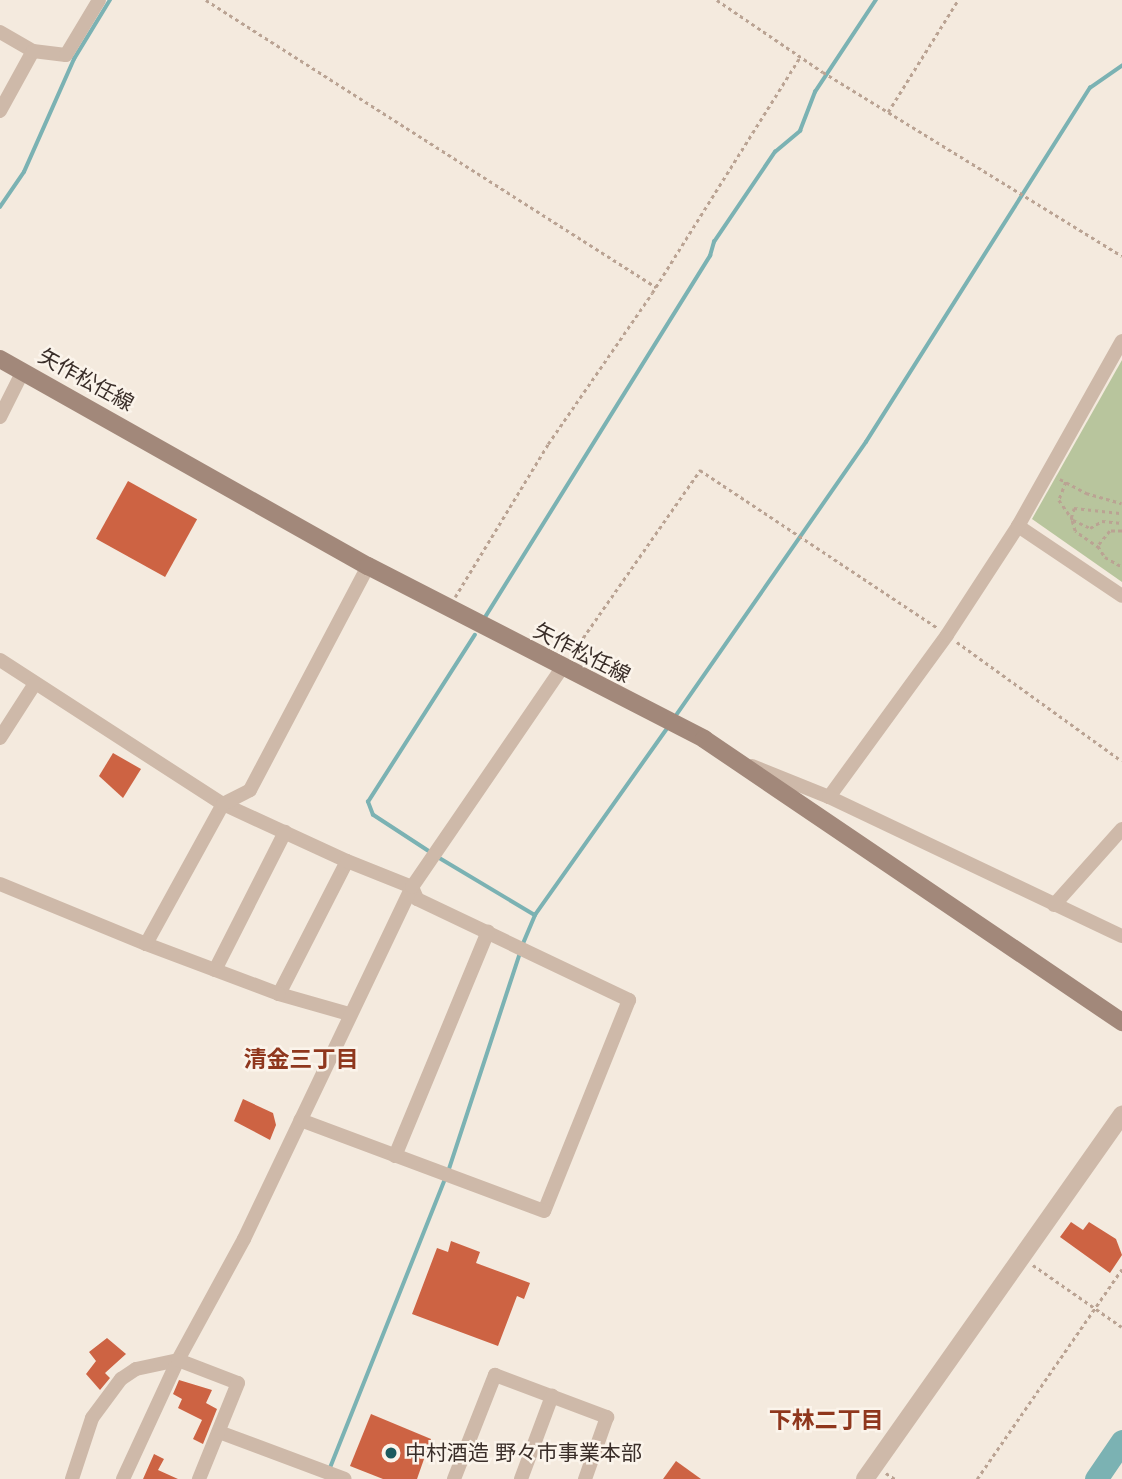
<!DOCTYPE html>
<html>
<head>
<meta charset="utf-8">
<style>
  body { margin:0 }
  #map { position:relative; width:1122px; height:1479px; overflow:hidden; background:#f4eade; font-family:Inter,"Noto Sans JP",sans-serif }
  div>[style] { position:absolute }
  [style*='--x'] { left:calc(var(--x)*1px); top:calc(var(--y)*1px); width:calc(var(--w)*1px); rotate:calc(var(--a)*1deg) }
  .green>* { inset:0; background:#b8c59d }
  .stream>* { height:3.5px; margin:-1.75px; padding:0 1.75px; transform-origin:1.75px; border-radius:1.75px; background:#7bb2b3 }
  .river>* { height:23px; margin:-11.5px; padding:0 11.5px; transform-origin:11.5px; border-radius:11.5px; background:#7bb2b3 }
  .building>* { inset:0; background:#cd6343; transform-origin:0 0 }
  .path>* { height:2.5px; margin-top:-1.25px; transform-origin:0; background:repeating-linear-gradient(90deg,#baa393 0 3.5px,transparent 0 7px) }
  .minor>* { height:14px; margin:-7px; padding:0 7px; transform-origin:7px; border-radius:7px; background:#ceb9a9 }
  .tertiary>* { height:18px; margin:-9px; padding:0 9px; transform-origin:9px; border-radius:9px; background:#ceb9a9 }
  .secondary>* { height:18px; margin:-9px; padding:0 9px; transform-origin:9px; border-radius:9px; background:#a2887a }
  .dots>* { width:19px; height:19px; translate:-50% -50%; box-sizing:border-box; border:4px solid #fbf4eb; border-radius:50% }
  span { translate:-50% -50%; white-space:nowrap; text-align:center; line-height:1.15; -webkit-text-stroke:5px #fbf4eb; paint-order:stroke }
  .street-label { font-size:21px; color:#3a2e29 }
  .poi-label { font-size:21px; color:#3a2e29 }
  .left { translate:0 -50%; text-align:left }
  .neighbourhood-label { font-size:23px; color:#8f371d; font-weight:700 }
</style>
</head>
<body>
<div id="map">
  <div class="green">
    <i style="clip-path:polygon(1122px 360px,1122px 582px,1032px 519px)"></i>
  </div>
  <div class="stream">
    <i style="--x:0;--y:207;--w:42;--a:-55.6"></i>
    <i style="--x:24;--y:172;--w:124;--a:-66.1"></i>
    <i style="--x:74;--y:59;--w:69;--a:-58.6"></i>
    <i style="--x:484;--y:619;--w:428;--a:-58.1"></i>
    <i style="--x:710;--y:256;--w:15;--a:-74"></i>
    <i style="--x:714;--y:242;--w:109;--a:-55.9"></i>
    <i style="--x:775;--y:152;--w:33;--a:-40"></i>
    <i style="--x:800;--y:131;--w:42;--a:-69"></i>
    <i style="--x:815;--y:92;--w:110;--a:-56.5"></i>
    <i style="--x:677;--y:714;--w:331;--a:-55.2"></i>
    <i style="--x:866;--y:442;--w:419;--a:-57.7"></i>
    <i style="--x:1090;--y:88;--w:39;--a:-35"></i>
    <i style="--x:431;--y:853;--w:69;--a:-146.8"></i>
    <i style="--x:373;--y:815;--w:14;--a:-111"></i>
    <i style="--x:368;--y:802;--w:198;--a:-57.4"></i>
    <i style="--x:438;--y:857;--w:113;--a:30.9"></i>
    <i style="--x:522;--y:946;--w:34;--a:-67"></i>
    <i style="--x:535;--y:915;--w:227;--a:-54.7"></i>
    <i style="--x:448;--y:1172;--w:231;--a:-71.8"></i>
    <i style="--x:330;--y:1468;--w:311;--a:-68.3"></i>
  </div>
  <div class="river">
    <i style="--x:1096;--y:1479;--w:46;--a:-55.6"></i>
  </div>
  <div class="building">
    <i style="left:128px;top:481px;width:79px;height:66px;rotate:29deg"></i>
    <i style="clip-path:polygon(113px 753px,141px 769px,123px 798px,99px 776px)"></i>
    <i style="clip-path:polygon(243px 1099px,273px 1113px,276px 1125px,270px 1140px,234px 1121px)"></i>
    <i style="clip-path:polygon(1071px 1222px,1083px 1230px,1089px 1222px,1116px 1239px,1122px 1255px,1110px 1273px,1060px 1237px)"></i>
    <i style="clip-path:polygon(451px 1241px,480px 1252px,476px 1263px,530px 1283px,524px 1299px,517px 1296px,498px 1346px,412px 1314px,437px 1248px,448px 1252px)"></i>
    <i style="clip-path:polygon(107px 1338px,126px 1354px,105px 1373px,110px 1378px,100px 1390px,86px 1374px,96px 1361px,89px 1352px)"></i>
    <i style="clip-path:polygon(179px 1380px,212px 1390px,206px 1403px,217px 1409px,203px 1444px,193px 1439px,202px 1420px,178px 1408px,182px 1399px,173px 1394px)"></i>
    <i style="clip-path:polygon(371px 1414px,431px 1439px,417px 1479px,383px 1479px,350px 1466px)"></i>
    <i style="clip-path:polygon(154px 1454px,164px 1459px,158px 1470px,178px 1479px,143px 1479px)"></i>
    <i style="clip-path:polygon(676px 1461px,701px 1479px,663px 1479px)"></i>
  </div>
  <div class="path">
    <i style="--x:206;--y:0;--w:534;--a:32.53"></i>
    <i style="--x:717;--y:0;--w:128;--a:34.2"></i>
    <i style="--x:823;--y:72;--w:351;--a:31.6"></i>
    <i style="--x:888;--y:112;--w:132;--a:-58"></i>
    <i style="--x:1060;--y:479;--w:30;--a:28"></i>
    <i style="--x:1086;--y:493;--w:37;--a:16"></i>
    <i style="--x:1066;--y:482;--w:19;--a:111"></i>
    <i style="--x:1059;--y:500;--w:24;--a:55"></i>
    <i style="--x:1073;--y:520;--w:19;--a:25"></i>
    <i style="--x:1090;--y:528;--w:14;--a:-30"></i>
    <i style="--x:1102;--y:521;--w:20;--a:6"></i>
    <i style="--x:1122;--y:531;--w:12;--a:180"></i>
    <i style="--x:1110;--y:531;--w:19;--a:129"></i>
    <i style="--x:1098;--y:546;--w:13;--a:58"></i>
    <i style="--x:1105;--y:557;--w:20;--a:30"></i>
    <i style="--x:1099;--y:548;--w:29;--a:-145"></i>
    <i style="--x:1075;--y:531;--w:14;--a:-107"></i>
    <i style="--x:1071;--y:518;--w:10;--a:-73"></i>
    <i style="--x:1074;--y:508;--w:46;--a:6.2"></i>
    <i style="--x:455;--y:597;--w:179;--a:-58.7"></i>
    <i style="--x:548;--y:444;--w:183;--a:-55.4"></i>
    <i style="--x:652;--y:293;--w:279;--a:-57.9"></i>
    <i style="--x:957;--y:642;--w:203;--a:35.8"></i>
    <i style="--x:571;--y:655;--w:226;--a:-55.1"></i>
    <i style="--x:700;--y:470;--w:286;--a:33.6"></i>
    <i style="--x:1033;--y:1265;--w:108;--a:34.9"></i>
    <i style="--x:886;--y:1473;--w:11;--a:34"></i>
    <i style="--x:977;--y:1479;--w:255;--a:-55.4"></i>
  </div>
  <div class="minor">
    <i style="--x:0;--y:32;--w:38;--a:30"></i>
    <i style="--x:0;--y:111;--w:68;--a:-61.2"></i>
    <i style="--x:33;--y:51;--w:33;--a:7"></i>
    <i style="--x:66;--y:55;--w:64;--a:-59"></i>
    <i style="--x:0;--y:417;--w:51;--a:-63.4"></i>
    <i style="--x:1018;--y:526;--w:125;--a:33.9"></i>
    <i style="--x:0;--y:660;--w:265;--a:32.9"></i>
    <i style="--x:223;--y:804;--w:136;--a:24.7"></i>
    <i style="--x:0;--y:738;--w:63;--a:-57.3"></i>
    <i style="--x:752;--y:766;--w:83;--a:21.9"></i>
    <i style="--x:829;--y:797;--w:200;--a:-53.9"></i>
    <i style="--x:947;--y:635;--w:130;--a:-56.9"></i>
    <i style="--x:1018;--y:526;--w:212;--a:-60.7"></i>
    <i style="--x:829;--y:797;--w:324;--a:25.4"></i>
    <i style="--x:0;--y:884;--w:158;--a:22.3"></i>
    <i style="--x:1054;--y:905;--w:102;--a:-48.2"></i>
    <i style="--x:215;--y:970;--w:155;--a:-63.1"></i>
    <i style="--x:279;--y:994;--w:149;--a:-62.9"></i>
    <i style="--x:347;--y:861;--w:70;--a:21.8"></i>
    <i style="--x:412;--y:887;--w:13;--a:67"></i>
    <i style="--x:417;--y:899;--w:235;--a:25.5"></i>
    <i style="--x:629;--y:1000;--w:227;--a:111.9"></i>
    <i style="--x:544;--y:1211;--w:260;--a:-159.5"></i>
    <i style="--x:349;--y:1014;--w:73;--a:-164.1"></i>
    <i style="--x:279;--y:994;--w:142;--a:-159.4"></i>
    <i style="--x:146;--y:944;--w:160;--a:-61.2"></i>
    <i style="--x:223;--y:804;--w:30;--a:-27"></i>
    <i style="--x:250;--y:790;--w:253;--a:-62.2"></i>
    <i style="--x:395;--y:1156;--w:243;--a:-67.5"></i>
    <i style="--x:219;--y:1432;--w:134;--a:20.5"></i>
    <i style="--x:72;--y:1479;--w:64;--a:-71.8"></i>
    <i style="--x:92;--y:1418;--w:49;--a:-53.4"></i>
    <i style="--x:121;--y:1379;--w:18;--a:-34"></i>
    <i style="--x:136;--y:1369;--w:43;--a:-12.1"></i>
    <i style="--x:178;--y:1360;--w:138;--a:-61.4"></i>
    <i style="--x:244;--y:1239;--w:390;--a:-64.5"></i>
    <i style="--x:412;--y:887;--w:264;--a:-55.6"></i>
    <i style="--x:123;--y:1479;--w:131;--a:-65.2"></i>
    <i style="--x:178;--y:1360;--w:64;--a:21"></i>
    <i style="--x:238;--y:1383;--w:104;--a:112.1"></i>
    <i style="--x:454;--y:1479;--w:112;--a:-68.5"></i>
    <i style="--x:495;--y:1375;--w:120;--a:20.6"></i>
    <i style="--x:607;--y:1417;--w:66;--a:109.5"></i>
    <i style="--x:521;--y:1479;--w:89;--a:-69.5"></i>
  </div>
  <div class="tertiary">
    <i style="--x:865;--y:1479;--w:446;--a:-54.8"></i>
  </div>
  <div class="secondary">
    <i style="--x:0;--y:359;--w:422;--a:29.4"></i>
    <i style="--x:368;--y:566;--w:378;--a:27.2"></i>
    <i style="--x:704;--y:739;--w:505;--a:34.1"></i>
  </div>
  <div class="dots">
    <i style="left:391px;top:1453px;background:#1c5b5f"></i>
  </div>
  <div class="street-label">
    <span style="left:86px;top:380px;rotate:29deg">矢作松任線</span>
    <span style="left:582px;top:653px;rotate:27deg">矢作松任線</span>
  </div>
  <div class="poi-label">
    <span class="left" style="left:405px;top:1453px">中村酒造 野々市事業本部</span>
  </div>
  <div class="neighbourhood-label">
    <span style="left:301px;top:1059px">清金三丁目</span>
    <span style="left:826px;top:1420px">下林二丁目</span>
  </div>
</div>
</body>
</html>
